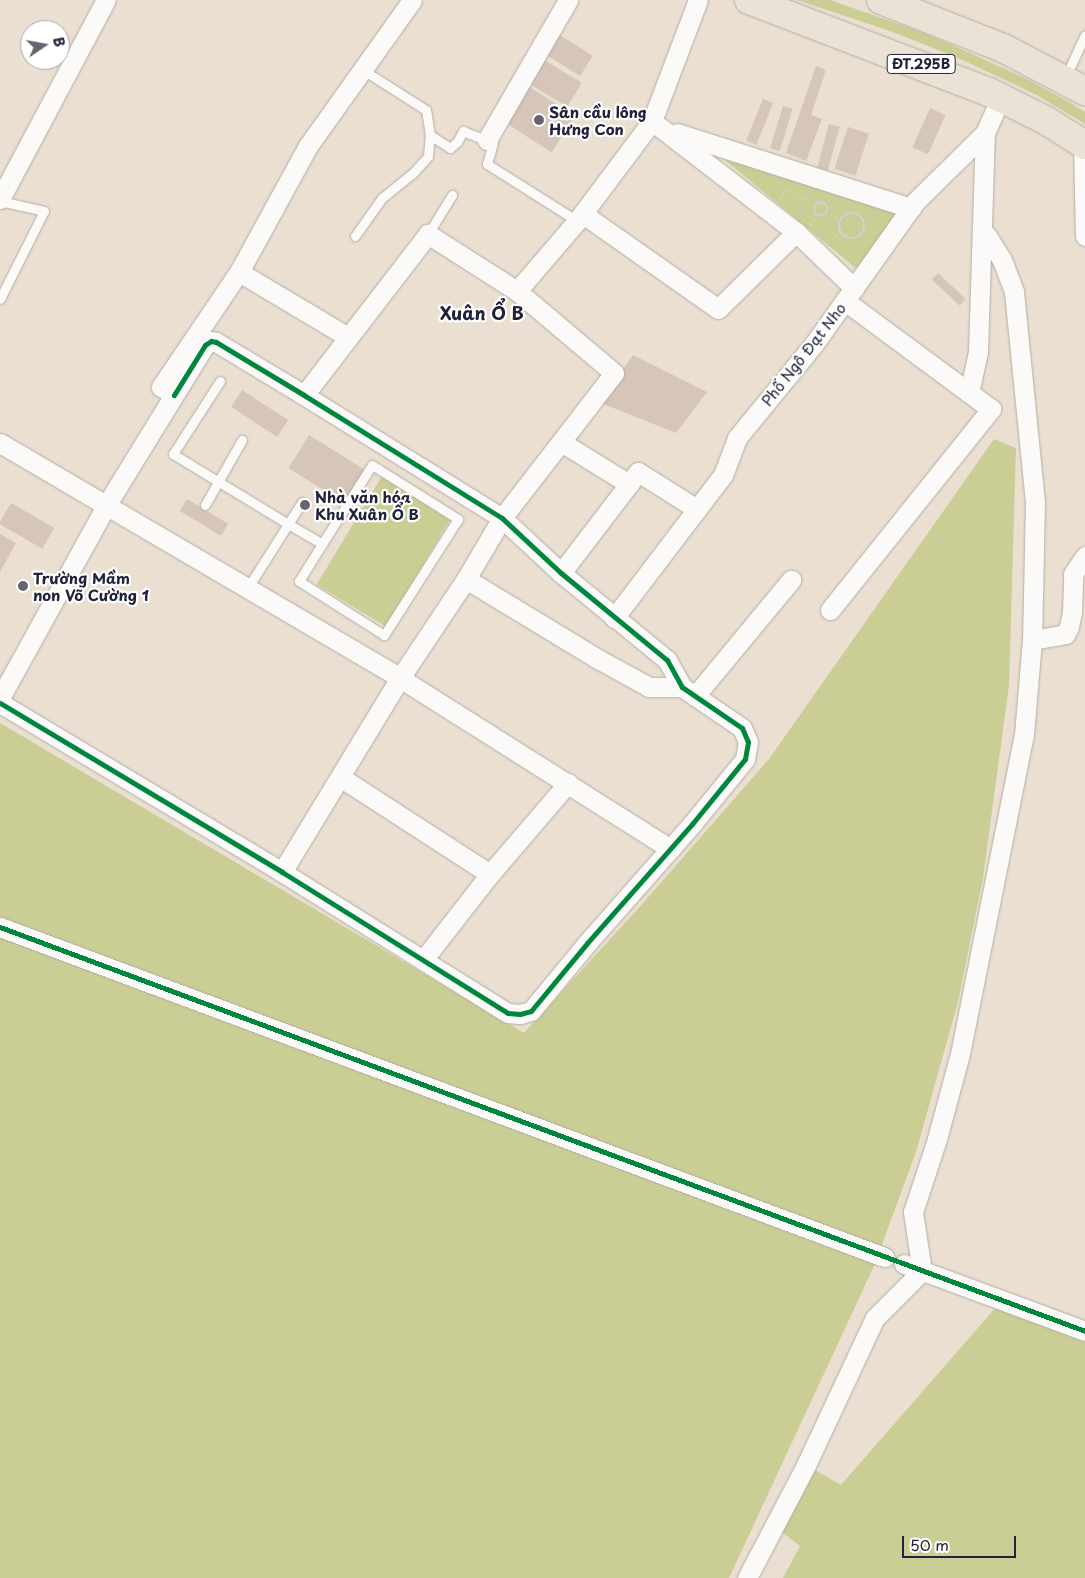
<!DOCTYPE html>
<html>
<head>
<meta charset="utf-8">
<style>
  body { margin:0 }
  #map { position:relative; width:1085px; height:1578px; overflow:hidden; background:#eadfd0; font-family:"Playpen Sans",sans-serif }
  div>[style] { position:absolute }
  [style*='--x'] { left:calc(var(--x)*1px); top:calc(var(--y)*1px); width:calc(var(--w)*1px); rotate:calc(var(--a)*1deg) }
  .green>* { inset:0; background:#cace94; transform-origin:0 0 }
  .building>* { inset:0; background:#d6c5b9; transform-origin:0 0 }
  .path>* { height:2.5px; margin-top:-1.25px; transform-origin:0; background:repeating-linear-gradient(90deg,#d3d1ce 0 1px,transparent 0 5px) }
  .path>.ring { margin:-1.25px; padding:0; box-sizing:content-box; background:none; border:2.5px solid #d3d1ce; border-radius:50% }
  .roads { filter:drop-shadow(0 0 1px #b4ada6) drop-shadow(0 0 1px #b4ada6) }
  .lane>* { height:9px; margin:-4.5px; padding:0 4.5px; transform-origin:4.5px; border-radius:4.5px; background:#fcfaf8 }
  .street>* { height:19px; margin:-9.5px; padding:0 9.5px; transform-origin:9.5px; border-radius:9.5px; background:#fcfaf8 }
  .primary>* { height:28px; margin:-14px; padding:0 14px; transform-origin:14px; border-radius:14px; background:#ebe2d6 }
  .cycleway>* { height:5px; margin:-2.5px; padding:0 2.5px; transform-origin:2.5px; border-radius:2.5px; background:#00873e }
  .dots>* { width:14px; height:14px; translate:-50% -50%; box-sizing:border-box; border:2px solid #fff; border-radius:50% }
  span { translate:-50% -50%; white-space:nowrap; text-align:center; line-height:1.15; -webkit-text-stroke:4.5px #fff; paint-order:stroke }
  .shield-label span { padding:1px 4px; background:#fff; border:1px solid; border-radius:4px; -webkit-text-stroke-width:0 }
  .shield-label { font-size:14px; color:#22223b; font-weight:700 }
  .poi-label { font-size:15px; color:#22223b; font-weight:700 }
  .left { translate:0 -50%; text-align:left }
  .street-label { font-size:15px; color:#22223b }
  .quarter-label { font-size:18px; color:#22223b; font-weight:700 }
  .north { position:absolute; left:20px; top:20px; width:50px; height:50px; box-sizing:border-box; background:#fff; border:1px solid #a7a7b1; border-radius:50%; rotate:78deg; font-size:14px; font-weight:700; line-height:20px; text-align:center; color:#22223b }
  .north::after { content:''; display:block; margin:auto; width:18px; height:22px; background:#68646f; clip-path:polygon(50% 0,100% 100%,50% 72%,0 100%) }
  .scale { position:absolute; left:902px; top:1536px; width:114px; height:22px; box-sizing:border-box; border:2px solid #22223b; border-top:0; padding-left:6px; font-size:15px; line-height:18px; white-space:nowrap; color:#22223b; -webkit-text-stroke:4px #fff; paint-order:stroke }
</style>
</head>
<body>
<div id="map">
  <div class="green">
    <i style="clip-path:polygon(797px 0,830px 0,924px 33px,961px 49px,1027px 79px,1069px 102px,1085px 112px,1085px 124px,1037px 95px,956px 57px,890px 31px)"></i>
    <i style="clip-path:polygon(707px 145px,898px 211px,858px 270px)"></i>
    <i style="clip-path:polygon(994px 439px,1016px 448px,1009px 685px,983px 878px,958px 1002px,916px 1152px,874px 1266px,729px 1578px,0 1578px,0 723px,524px 1033px,645px 901px,769px 759px)"></i>
    <i style="left:382px;top:476px;width:81px;height:127px;rotate:31deg"></i>
    <i style="clip-path:polygon(997px 1306px,1085px 1339px,1085px 1578px,783px 1578px,800px 1546px,782px 1532px,815px 1470px,841px 1485px)"></i>
  </div>
  <div class="building">
    <i style="left:558px;top:34px;width:41px;height:24px;rotate:32deg"></i>
    <i style="left:544px;top:60px;width:44px;height:28px;rotate:31deg"></i>
    <i style="clip-path:polygon(816px 66px,826px 70px,811px 115px,822px 119px,806px 161px,786px 153px)"></i>
    <i style="left:528px;top:86px;width:56px;height:43px;rotate:33deg"></i>
    <i style="left:763px;top:99px;width:11px;height:45px;rotate:22deg"></i>
    <i style="left:783px;top:106px;width:10px;height:44px;rotate:17deg"></i>
    <i style="left:930px;top:108px;width:17px;height:43px;rotate:24deg"></i>
    <i style="left:829px;top:124px;width:11px;height:45px;rotate:15deg"></i>
    <i style="left:848px;top:127px;width:22px;height:44px;rotate:18deg"></i>
    <i style="left:938px;top:273px;width:38px;height:9px;rotate:43deg"></i>
    <i style="clip-path:polygon(633px 355px,707px 392px,676px 433px,601px 403px)"></i>
    <i style="left:242px;top:390px;width:55px;height:20px;rotate:33deg"></i>
    <i style="left:309px;top:435px;width:66px;height:39px;rotate:32deg"></i>
    <i style="left:187px;top:499px;width:48px;height:14px;rotate:31deg"></i>
    <i style="left:11px;top:503px;width:50px;height:24px;rotate:30deg"></i>
    <i style="clip-path:polygon(0 534px,16px 543px,0 572px)"></i>
  </div>
  <div class="path">
    <i style="--x:780;--y:198;--w:11;--a:-56"></i>
    <i style="--x:786;--y:189;--w:22;--a:27"></i>
    <i class="ring" style="left:814px;top:202px;width:11.5px;height:11.5px"></i>
    <i style="--x:800;--y:213;--w:22;--a:-66"></i>
    <i style="--x:827;--y:213;--w:15;--a:28"></i>
    <i class="ring" style="left:839px;top:213px;width:23.5px;height:23.5px"></i>
    <i style="--x:810;--y:224;--w:11;--a:-56"></i>
    <i style="--x:827;--y:241;--w:17;--a:-33"></i>
  </div>
  <div class="roads">
    <div class="lane">
      <i style="--x:1065;--y:78;--w:47;--a:-65.1"></i>
      <i style="--x:430;--y:135;--w:24;--a:33"></i>
      <i style="--x:450;--y:148;--w:9;--a:-41"></i>
      <i style="--x:457;--y:142;--w:13;--a:-61"></i>
      <i style="--x:463;--y:131;--w:32;--a:22"></i>
      <i style="--x:493;--y:143;--w:22;--a:106"></i>
      <i style="--x:487;--y:164;--w:107;--a:32.3"></i>
      <i style="--x:0;--y:201;--w:45;--a:12.8"></i>
      <i style="--x:44;--y:211;--w:98;--a:116.6"></i>
      <i style="--x:428;--y:234;--w:46;--a:-58.4"></i>
      <i style="--x:355;--y:236;--w:47;--a:-54.6"></i>
      <i style="--x:382;--y:198;--w:38;--a:-39"></i>
      <i style="--x:412;--y:174;--w:24;--a:-48"></i>
      <i style="--x:428;--y:156;--w:21;--a:-85"></i>
      <i style="--x:430;--y:135;--w:25;--a:-99"></i>
      <i style="--x:426;--y:110;--w:75;--a:-147.6"></i>
      <i style="--x:220;--y:381;--w:87;--a:122.8"></i>
      <i style="--x:173;--y:454;--w:135;--a:31.3"></i>
      <i style="--x:288;--y:524;--w:39;--a:30"></i>
      <i style="--x:322;--y:544;--w:93;--a:-57.7"></i>
      <i style="--x:372;--y:465;--w:102;--a:32.1"></i>
      <i style="--x:458;--y:519;--w:138;--a:122.5"></i>
      <i style="--x:384;--y:635;--w:101;--a:-147.6"></i>
      <i style="--x:299;--y:581;--w:44;--a:-58.1"></i>
      <i style="--x:205;--y:505;--w:75;--a:-60.4"></i>
      <i style="--x:247;--y:589;--w:103;--a:-57.7"></i>
    </div>
    <div class="street">
      <i style="--x:677;--y:133;--w:246;--a:17.8"></i>
      <i style="--x:487;--y:140;--w:162;--a:-59.9"></i>
      <i style="--x:1083;--y:143;--w:93;--a:88.8"></i>
      <i style="--x:0;--y:199;--w:225;--a:-62"></i>
      <i style="--x:583;--y:214;--w:165;--a:35.1"></i>
      <i style="--x:718;--y:309;--w:110;--a:-44.6"></i>
      <i style="--x:796;--y:232;--w:182;--a:-142.4"></i>
      <i style="--x:796;--y:232;--w:81;--a:44"></i>
      <i style="--x:982;--y:233;--w:6;--a:31"></i>
      <i style="--x:987;--y:236;--w:28;--a:58"></i>
      <i style="--x:1002;--y:260;--w:34;--a:69"></i>
      <i style="--x:1014;--y:292;--w:210;--a:84.3"></i>
      <i style="--x:1035;--y:501;--w:139;--a:91.2"></i>
      <i style="--x:1032;--y:640;--w:34;--a:-10"></i>
      <i style="--x:1065;--y:634;--w:8;--a:-60"></i>
      <i style="--x:1069;--y:627;--w:15;--a:-79"></i>
      <i style="--x:1072;--y:612;--w:38;--a:-88"></i>
      <i style="--x:1073;--y:574;--w:22;--a:-56"></i>
      <i style="--x:239;--y:272;--w:127;--a:30.8"></i>
      <i style="--x:517;--y:291;--w:92;--a:-49.4"></i>
      <i style="--x:577;--y:221;--w:125;--a:-53.1"></i>
      <i style="--x:652;--y:121;--w:129;--a:-69.2"></i>
      <i style="--x:969;--y:393;--w:42;--a:-77.6"></i>
      <i style="--x:978;--y:352;--w:219;--a:-88.2"></i>
      <i style="--x:561;--y:442;--w:80;--a:31.7"></i>
      <i style="--x:629;--y:484;--w:112;--a:127.4"></i>
      <i style="--x:0;--y:443;--w:464;--a:30.4"></i>
      <i style="--x:400;--y:678;--w:320;--a:32.3"></i>
      <i style="--x:629;--y:484;--w:15;--a:-53"></i>
      <i style="--x:638;--y:472;--w:70;--a:32.1"></i>
      <i style="--x:466;--y:579;--w:154;--a:31.2"></i>
      <i style="--x:598;--y:659;--w:58;--a:28.8"></i>
      <i style="--x:649;--y:687;--w:33;--a:0"></i>
      <i style="--x:830;--y:610;--w:258;--a:-51.3"></i>
      <i style="--x:991;--y:409;--w:182;--a:-143.5"></i>
      <i style="--x:614;--y:618;--w:180;--a:-52.7"></i>
      <i style="--x:723;--y:475;--w:40;--a:-69"></i>
      <i style="--x:737;--y:438;--w:122;--a:-50.7"></i>
      <i style="--x:814;--y:344;--w:174;--a:-54.6"></i>
      <i style="--x:915;--y:202;--w:98;--a:-44.6"></i>
      <i style="--x:985;--y:133;--w:39;--a:-66"></i>
      <i style="--x:695;--y:696;--w:151;--a:-50.4"></i>
      <i style="--x:0;--y:698;--w:222;--a:-61.1"></i>
      <i style="--x:107;--y:504;--w:128;--a:-58.4"></i>
      <i style="--x:174;--y:395;--w:15;--a:-148"></i>
      <i style="--x:161;--y:387;--w:139;--a:-55.9"></i>
      <i style="--x:239;--y:272;--w:144;--a:-61.3"></i>
      <i style="--x:308;--y:146;--w:179;--a:-54.5"></i>
      <i style="--x:0;--y:703;--w:329;--a:30.9"></i>
      <i style="--x:282;--y:872;--w:266;--a:32"></i>
      <i style="--x:508;--y:1013;--w:12;--a:5"></i>
      <i style="--x:520;--y:1014;--w:11;--a:-15"></i>
      <i style="--x:531;--y:1011;--w:89;--a:-50.4"></i>
      <i style="--x:588;--y:942;--w:157;--a:-48.6"></i>
      <i style="--x:692;--y:824;--w:84;--a:-50.8"></i>
      <i style="--x:745;--y:759;--w:17;--a:-80"></i>
      <i style="--x:748;--y:742;--w:15;--a:-113"></i>
      <i style="--x:742;--y:728;--w:73;--a:-145.7"></i>
      <i style="--x:682;--y:687;--w:31;--a:-119"></i>
      <i style="--x:667;--y:660;--w:137;--a:-140.6"></i>
      <i style="--x:561;--y:573;--w:81;--a:-137"></i>
      <i style="--x:502;--y:518;--w:233;--a:-148.2"></i>
      <i style="--x:304;--y:395;--w:103;--a:-148.9"></i>
      <i style="--x:216;--y:342;--w:5;--a:-169"></i>
      <i style="--x:211;--y:341;--w:7;--a:146"></i>
      <i style="--x:205;--y:345;--w:59;--a:121.8"></i>
      <i style="--x:340;--y:777;--w:179;--a:32.9"></i>
      <i style="--x:282;--y:872;--w:227;--a:-58.7"></i>
      <i style="--x:400;--y:678;--w:119;--a:-56.3"></i>
      <i style="--x:466;--y:579;--w:71;--a:-59.5"></i>
      <i style="--x:502;--y:518;--w:183;--a:-52.3"></i>
      <i style="--x:614;--y:373;--w:127;--a:-139.8"></i>
      <i style="--x:517;--y:291;--w:106;--a:-147.4"></i>
      <i style="--x:428;--y:234;--w:203;--a:127.6"></i>
      <i style="--x:0;--y:927;--w:944;--a:20.47"></i>
      <i style="--x:423;--y:960;--w:109;--a:-52.1"></i>
      <i style="--x:490;--y:874;--w:120;--a:-49.4"></i>
      <i style="--x:904;--y:1264;--w:193;--a:20.3"></i>
      <i style="--x:747;--y:1578;--w:127;--a:-62.4"></i>
      <i style="--x:806;--y:1465;--w:162;--a:-64.9"></i>
      <i style="--x:875;--y:1318;--w:66;--a:-45"></i>
      <i style="--x:922;--y:1271;--w:60;--a:-98.7"></i>
      <i style="--x:913;--y:1212;--w:77;--a:-71.8"></i>
      <i style="--x:937;--y:1139;--w:88;--a:-74.9"></i>
      <i style="--x:960;--y:1054;--w:325;--a:-78.7"></i>
      <i style="--x:1024;--y:735;--w:95;--a:-85.2"></i>
    </div>
    <div class="primary">
      <i style="--x:749;--y:0;--w:257;--a:21"></i>
      <i style="--x:989;--y:92;--w:65;--a:26.6"></i>
      <i style="--x:1047;--y:121;--w:45;--a:32.3"></i>
      <i style="--x:881;--y:0;--w:131;--a:21.5"></i>
      <i style="--x:1003;--y:48;--w:93;--a:27.7"></i>
    </div>
  </div>
  <div class="cycleway">
    <i style="--x:0;--y:703;--w:329;--a:30.9"></i>
    <i style="--x:282;--y:872;--w:266;--a:32"></i>
    <i style="--x:508;--y:1013;--w:12;--a:5"></i>
    <i style="--x:520;--y:1014;--w:11;--a:-15"></i>
    <i style="--x:531;--y:1011;--w:89;--a:-50.4"></i>
    <i style="--x:588;--y:942;--w:157;--a:-48.6"></i>
    <i style="--x:692;--y:824;--w:84;--a:-50.8"></i>
    <i style="--x:745;--y:759;--w:17;--a:-80"></i>
    <i style="--x:748;--y:742;--w:15;--a:-113"></i>
    <i style="--x:742;--y:728;--w:73;--a:-145.7"></i>
    <i style="--x:682;--y:687;--w:31;--a:-119"></i>
    <i style="--x:667;--y:660;--w:137;--a:-140.6"></i>
    <i style="--x:561;--y:573;--w:81;--a:-137"></i>
    <i style="--x:502;--y:518;--w:233;--a:-148.2"></i>
    <i style="--x:304;--y:395;--w:103;--a:-148.9"></i>
    <i style="--x:216;--y:342;--w:5;--a:-169"></i>
    <i style="--x:211;--y:341;--w:7;--a:146"></i>
    <i style="--x:205;--y:345;--w:59;--a:121.8"></i>
    <i style="--x:0;--y:927;--w:1158;--a:20.42"></i>
  </div>
  <div class="dots">
    <i style="left:539px;top:120px;background:#68646f"></i>
    <i style="left:305px;top:505px;background:#68646f"></i>
    <i style="left:23px;top:586px;background:#68646f"></i>
  </div>
  <div class="shield-label">
    <span style="left:921px;top:64px">ĐT.295B</span>
  </div>
  <div class="poi-label">
    <span class="left" style="left:549px;top:120px">Sân cầu lông<br>Hưng Con</span>
    <span class="left" style="left:315px;top:505px">Nhà văn hóa<br>Khu Xuân Ổ B</span>
    <span class="left" style="left:33px;top:586px">Trường Mầm<br>non Võ Cường 1</span>
  </div>
  <div class="street-label">
    <span style="left:803px;top:354px;rotate:-52deg">Phố Ngô Đạt Nho</span>
  </div>
  <div class="quarter-label">
    <span style="left:482px;top:313px">Xuân Ổ B</span>
  </div>
  <div class="north">B</div>
  <div class="scale">50 m</div>
</div>
</body>
</html>
